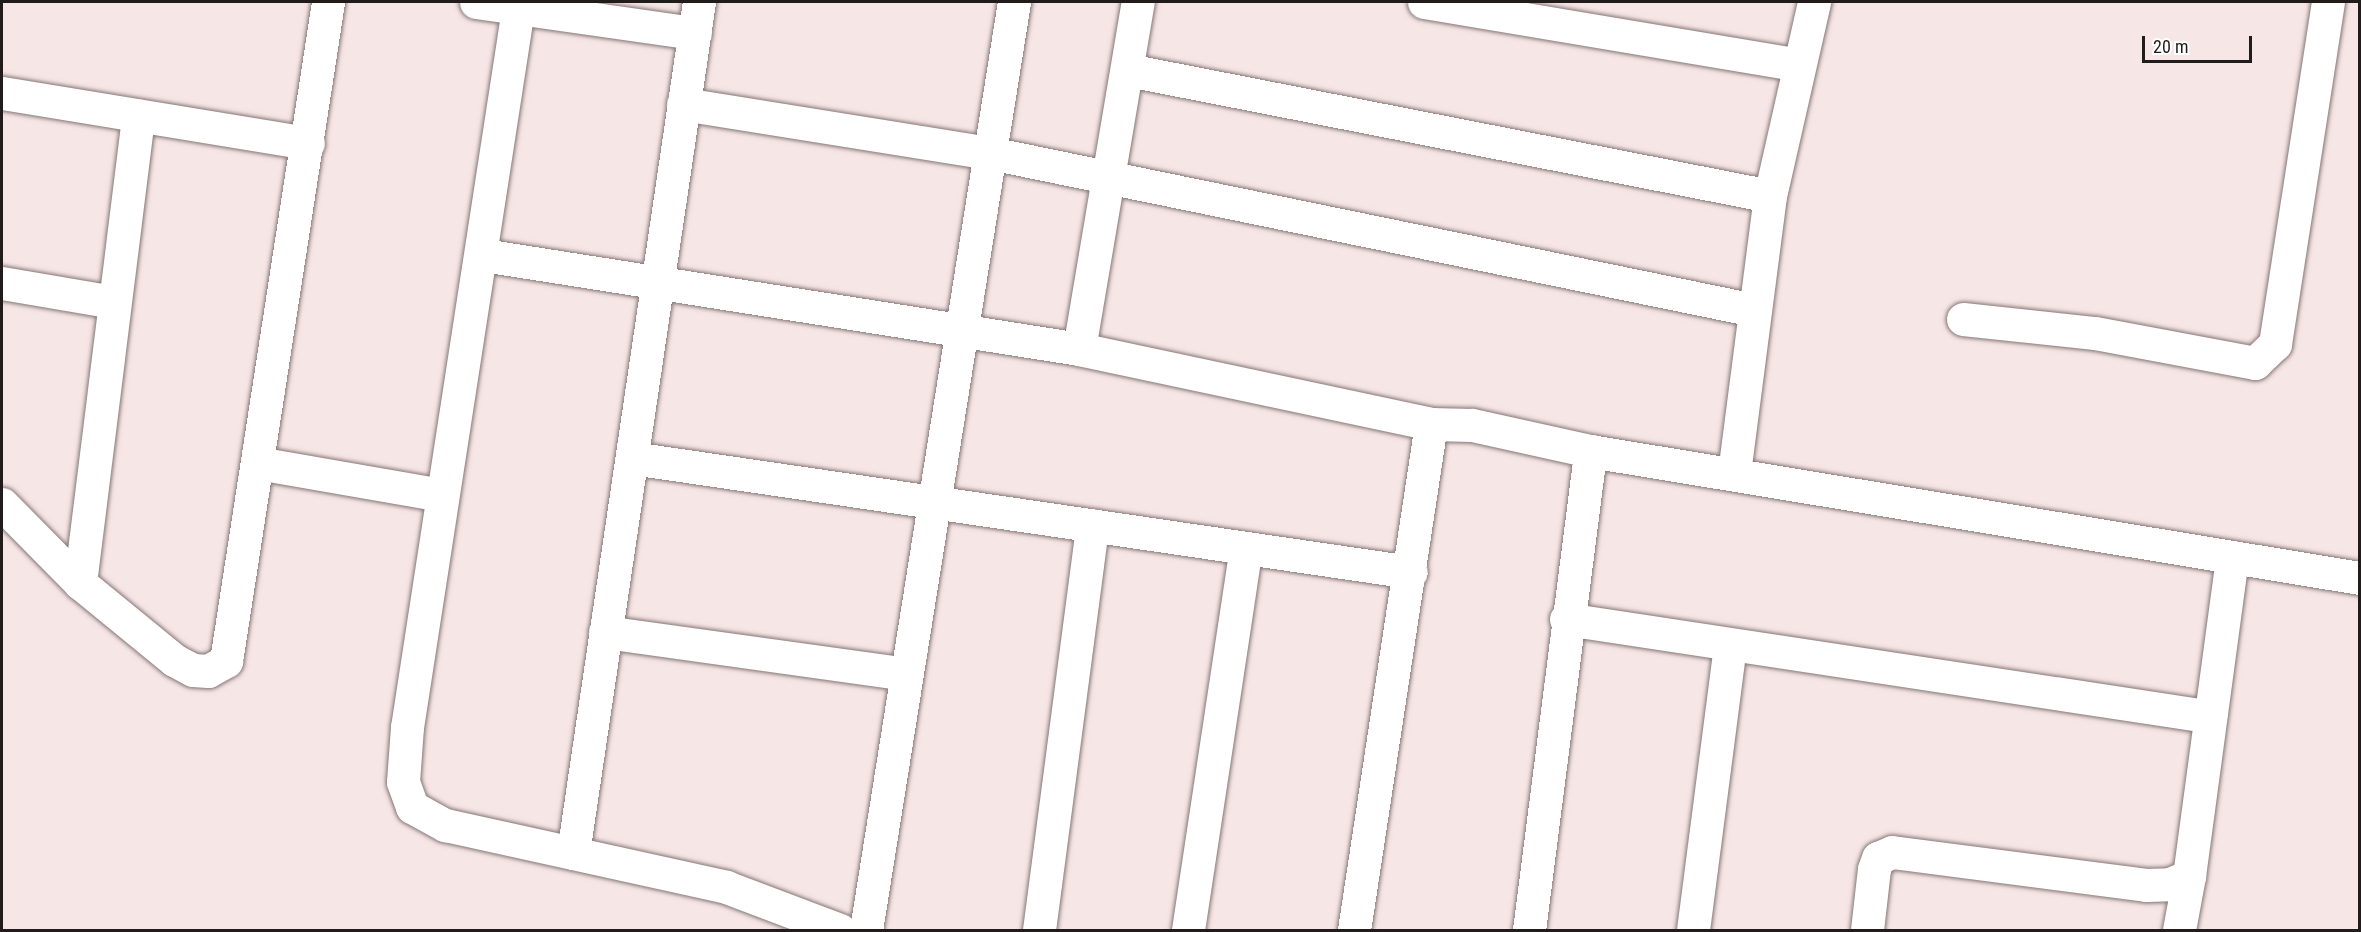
<!DOCTYPE html>
<html>
<head>
<meta charset="utf-8">
<style>
  body { margin:0 }
  #map { position:relative; width:2361px; height:932px; overflow:hidden; background:#f7e6e6; font-family:"Roboto Condensed",sans-serif }
  div>[style] { position:absolute }
  [style*='--x'] { left:calc(var(--x)*1px); top:calc(var(--y)*1px); width:calc(var(--w)*1px); rotate:calc(var(--a)*1deg) }
  .roads { filter:drop-shadow(0 0 2px #857676) drop-shadow(0 0 2px #857676) }
  .minor>* { height:33px; margin:-16.5px; padding:0 16.5px; transform-origin:16.5px; border-radius:16.5px; background:#fff }
  span { translate:-50% -50%; white-space:nowrap; text-align:center; line-height:1.15; -webkit-text-stroke:6px #fff; paint-order:stroke }
  .frame { position:absolute; inset:0; border:3px solid #211b1b; pointer-events:none }
  .scale { position:absolute; left:2142px; top:36px; width:110px; height:27px; box-sizing:border-box; border:3px solid #211b1b; border-top:0; padding-left:8px; font-size:18px; line-height:21px; white-space:nowrap; color:#211b1b; -webkit-text-stroke:4px #fff; paint-order:stroke }
</style>
</head>
<body>
<div id="map">
  <div class="roads">
    <div class="minor">
      <i style="--x:476;--y:2;--w:221;--a:8.1"></i>
      <i style="--x:519;--y:2;--w:734;--a:98.78"></i>
      <i style="--x:407;--y:727;--w:55;--a:94.2"></i>
      <i style="--x:403;--y:782;--w:27;--a:70"></i>
      <i style="--x:412;--y:807;--w:38;--a:29"></i>
      <i style="--x:445;--y:825;--w:288;--a:12.4"></i>
      <i style="--x:726;--y:887;--w:122;--a:20.7"></i>
      <i style="--x:1424;--y:2;--w:380;--a:9.5"></i>
      <i style="--x:1128;--y:70;--w:654;--a:11.1"></i>
      <i style="--x:2;--y:93;--w:310;--a:9.3"></i>
      <i style="--x:683;--y:104;--w:311;--a:9.1"></i>
      <i style="--x:990;--y:153;--w:780;--a:11.61"></i>
      <i style="--x:483;--y:255;--w:603;--a:8.96"></i>
      <i style="--x:1079;--y:349;--w:360;--a:12"></i>
      <i style="--x:1431;--y:424;--w:41;--a:1.4"></i>
      <i style="--x:1472;--y:425;--w:121;--a:12.4"></i>
      <i style="--x:1590;--y:451;--w:780;--a:9.37"></i>
      <i style="--x:2;--y:283;--w:113;--a:9.7"></i>
      <i style="--x:1963;--y:319;--w:133;--a:6.1"></i>
      <i style="--x:2095;--y:333;--w:163;--a:10.6"></i>
      <i style="--x:2255;--y:363;--w:28;--a:-44"></i>
      <i style="--x:2275;--y:344;--w:346;--a:-81.2"></i>
      <i style="--x:1079;--y:349;--w:352;--a:-80.4"></i>
      <i style="--x:632;--y:458;--w:787;--a:8.33"></i>
      <i style="--x:258;--y:463;--w:186;--a:9.9"></i>
      <i style="--x:1734;--y:473;--w:279;--a:-82.6"></i>
      <i style="--x:1770;--y:196;--w:199;--a:-77.2"></i>
      <i style="--x:2;--y:504;--w:111;--a:45.4"></i>
      <i style="--x:80;--y:583;--w:122;--a:39.3"></i>
      <i style="--x:174;--y:660;--w:21;--a:28"></i>
      <i style="--x:193;--y:670;--w:15;--a:4"></i>
      <i style="--x:208;--y:671;--w:21;--a:-29"></i>
      <i style="--x:226;--y:661;--w:667;--a:-81.2"></i>
      <i style="--x:80;--y:583;--w:471;--a:-82.9"></i>
      <i style="--x:1566;--y:619;--w:641;--a:8.61"></i>
      <i style="--x:2200;--y:715;--w:11;--a:-10"></i>
      <i style="--x:605;--y:632;--w:304;--a:7.9"></i>
      <i style="--x:573;--y:853;--w:860;--a:-81.58"></i>
      <i style="--x:866;--y:930;--w:940;--a:-80.94"></i>
      <i style="--x:1039;--y:930;--w:408;--a:-82.5"></i>
      <i style="--x:1188;--y:930;--w:386;--a:-81.4"></i>
      <i style="--x:1354;--y:930;--w:512;--a:-81.35"></i>
      <i style="--x:1529;--y:930;--w:483;--a:-82.7"></i>
      <i style="--x:1693;--y:930;--w:286;--a:-82.6"></i>
      <i style="--x:1867;--y:930;--w:61;--a:-83.5"></i>
      <i style="--x:1874;--y:869;--w:12;--a:-70"></i>
      <i style="--x:1878;--y:858;--w:15;--a:-23"></i>
      <i style="--x:1892;--y:852;--w:256;--a:7.4"></i>
      <i style="--x:2146;--y:885;--w:24;--a:-2"></i>
      <i style="--x:2170;--y:884;--w:21;--a:-23"></i>
      <i style="--x:2189;--y:876;--w:322;--a:-82.3"></i>
      <i style="--x:2179;--y:930;--w:55;--a:-79.5"></i>
    </div>
  </div>
  <div class="frame"></div>
  <div class="scale">20 m</div>
</div>
</body>
</html>
